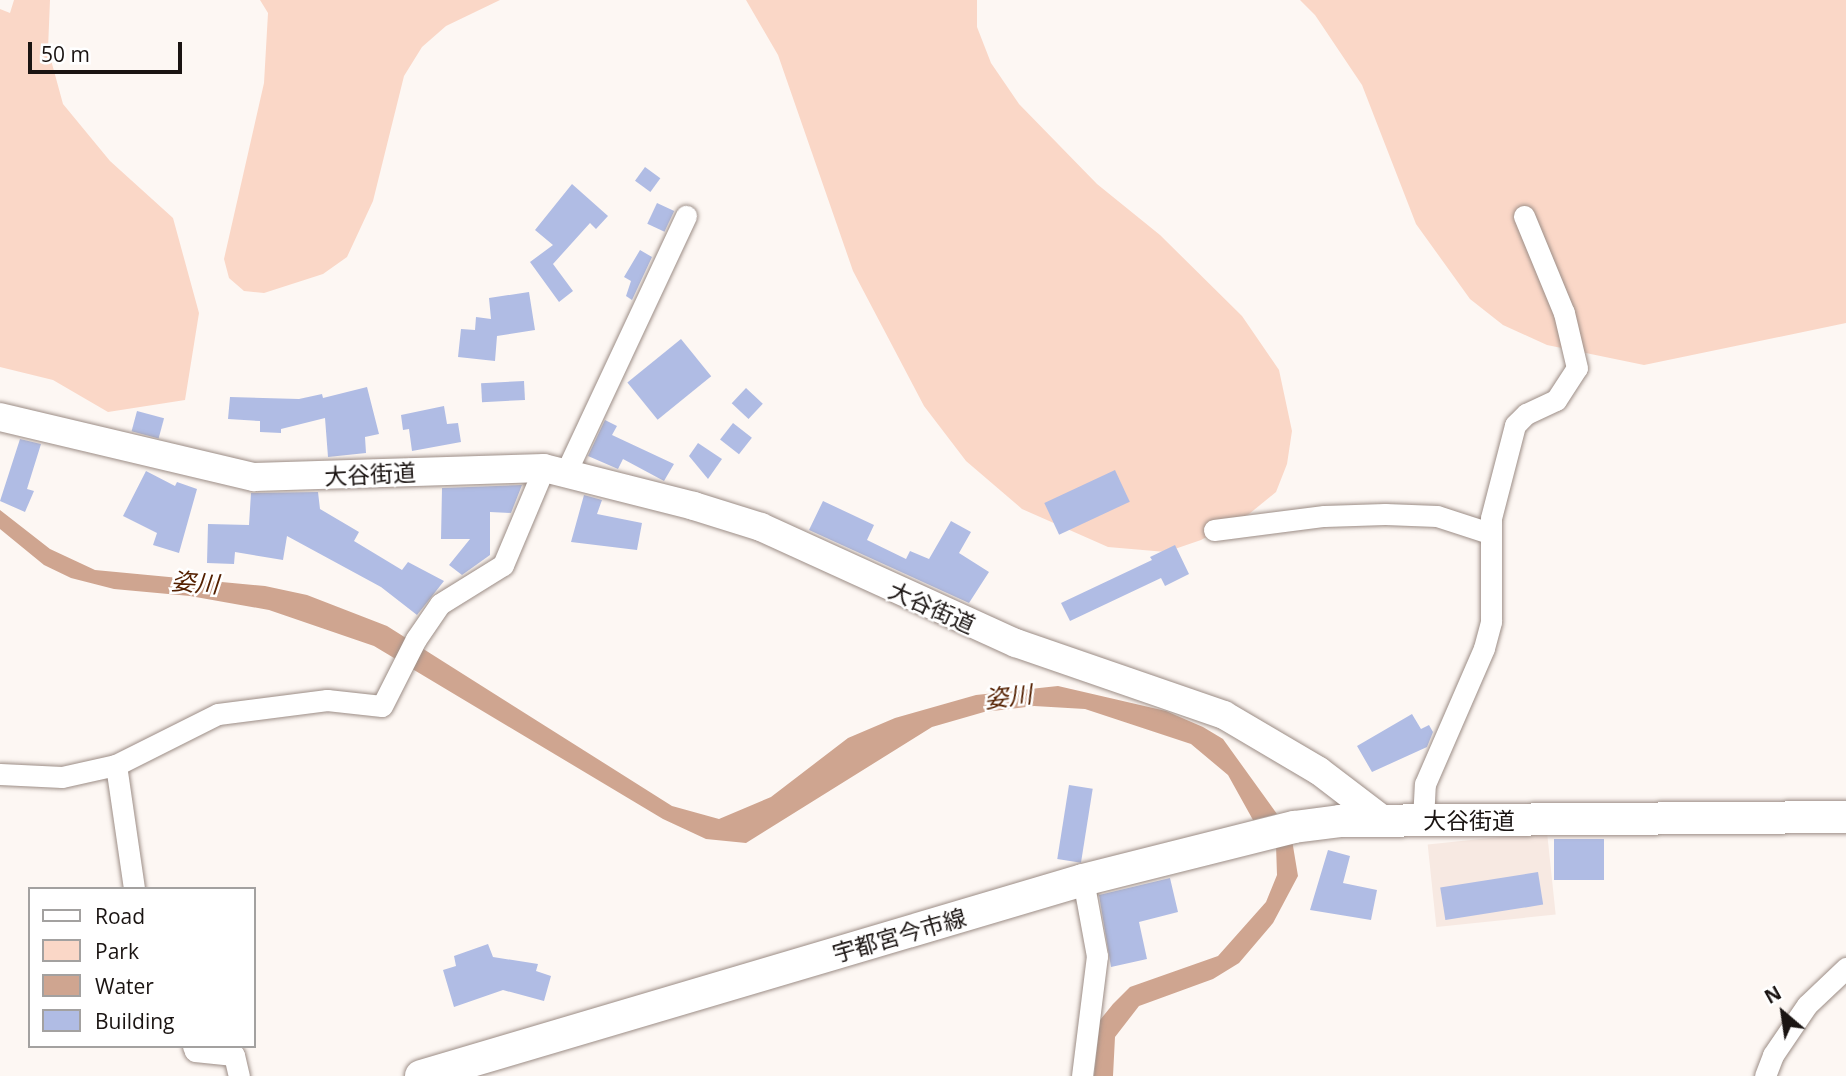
<!DOCTYPE html>
<html>
<head>
<meta charset="utf-8">
<style>
  body { margin:0 }
  #map { position:relative; width:1846px; height:1076px; overflow:hidden; background:#fdf7f3; font-family:"Open Sans","Noto Sans JP",sans-serif }
  div>[style] { position:absolute }
  [style*='--x'] { left:calc(var(--x)*1px); top:calc(var(--y)*1px); width:calc(var(--w)*1px); rotate:calc(var(--a)*1deg) }
  .built>* { inset:0; background:#f7e9e2; transform-origin:0 0 }
  .green>* { inset:0; background:#fad7c7 }
  .water>* { inset:0; background:#cfa590 }
  .building>* { inset:0; background:#b0bce4; transform-origin:0 0 }
  .roads { filter:drop-shadow(0 0 2px #9c8d86) drop-shadow(0 0 2px #9c8d86) }
  .street>* { height:21px; margin:-10.5px; padding:0 10.5px; transform-origin:10.5px; border-radius:10.5px; background:#fff }
  .secondary>* { height:28px; margin:-14px; padding:0 14px; transform-origin:14px; border-radius:14px; background:#fff }
  .primary>* { height:32px; margin:-16px; padding:0 16px; transform-origin:16px; border-radius:16px; background:#fff }
  span { translate:-50% -50%; white-space:nowrap; text-align:center; line-height:1.15; -webkit-text-stroke:5px #fff; paint-order:stroke }
  .street-label { font-size:23px; color:#1a1412 }
  .water-label { font-size:24px; color:#542000; font-style:italic }
  .legend { position:absolute; left:28px; top:887px; width:228px; height:161px; box-sizing:border-box; background:#fff; border:2px solid #a3a1a0; margin:0; padding:9px 12px; list-style:none; font-size:21px; color:#1a1412 }
  .legend li { display:flex; align-items:center; gap:14px; height:35px }
  .legend b { width:35px; border:2px solid #a3a1a0 }
  .north { position:absolute; left:1748px; top:978px; width:70px; height:70px; -webkit-text-stroke:5px #fff; paint-order:stroke; rotate:331deg; font-size:19px; font-weight:700; line-height:28px; text-align:center; color:#1a1412 }
  .north::after { content:''; display:block; margin:auto; width:24px; height:32px; background:#1a1412; clip-path:polygon(50% 0,100% 100%,50% 72%,0 100%) }
  .scale { position:absolute; left:28px; top:42px; width:154px; height:32px; box-sizing:border-box; border:4px solid #1a1412; border-top:0; padding-left:9px; font-size:21px; line-height:24px; white-space:nowrap; color:#1a1412; -webkit-text-stroke:5px #fff; paint-order:stroke }
</style>
</head>
<body>
<div id="map">
  <div class="built">
    <i style="left:1547px;top:832px;width:83px;height:120px;rotate:84deg"></i>
  </div>
  <div class="green">
    <i style="clip-path:polygon(14px 0,50px 0,48px 49px,63px 104px,110px 161px,173px 218px,199px 313px,185px 400px,108px 412px,53px 380px,0 367px,0 9px,10px 13px)"></i>
    <i style="clip-path:polygon(260px 0,500px 0,446px 26px,422px 47px,404px 76px,373px 201px,347px 257px,323px 274px,264px 293px,244px 291px,229px 278px,224px 259px,264px 83px,268px 13px)"></i>
    <i style="clip-path:polygon(746px 0,977px 0,977px 27px,991px 63px,1019px 104px,1097px 184px,1160px 235px,1242px 316px,1279px 370px,1292px 431px,1287px 464px,1276px 492px,1249px 514px,1201px 540px,1166px 552px,1108px 547px,1022px 509px,966px 461px,924px 406px,853px 271px,778px 55px)"></i>
    <i style="clip-path:polygon(1300px 0,1846px 0,1846px 323px,1644px 365px,1547px 345px,1503px 325px,1470px 299px,1416px 224px,1362px 85px,1315px 15px)"></i>
  </div>
  <div class="water">
    <i style="clip-path:polygon(0 510px,50px 549px,95px 570px,265px 586px,307px 595px,387px 626px,672px 806px,719px 819px,771px 797px,848px 738px,895px 718px,976px 695px,1058px 686px,1166px 711px,1203px 727px,1223px 739px,1277px 814px,1253px 820px,1228px 775px,1191px 744px,1085px 709px,1034px 706px,984px 712px,932px 727px,746px 843px,706px 839px,663px 819px,374px 646px,269px 610px,190px 596px,114px 589px,71px 578px,44px 565px,0 529px)"></i>
    <i style="clip-path:polygon(1292px 840px,1298px 876px,1273px 923px,1239px 963px,1213px 979px,1139px 1006px,1115px 1037px,1113px 1076px,1094px 1076px,1100px 1020px,1113px 1004px,1130px 987px,1218px 956px,1266px 902px,1277px 875px,1276px 845px)"></i>
  </div>
  <div class="building">
    <i style="left:645px;top:167px;width:19px;height:17px;rotate:36deg"></i>
    <i style="clip-path:polygon(572px 184px,608px 216px,596px 229px,590px 223px,553px 264px,573px 291px,559px 302px,530px 262px,553px 245px,535px 230px)"></i>
    <i style="left:657px;top:203px;width:19px;height:23px;rotate:25deg"></i>
    <i style="clip-path:polygon(640px 250px,652px 257px,632px 300px,626px 296px,631px 281px,624px 277px)"></i>
    <i style="clip-path:polygon(529px 292px,535px 330px,497px 336px,495px 361px,458px 357px,461px 329px,475px 330px,476px 317px,491px 319px,489px 298px)"></i>
    <i style="left:681px;top:339px;width:48px;height:69px;rotate:51deg"></i>
    <i style="left:524px;top:381px;width:19px;height:43px;rotate:87deg"></i>
    <i style="clip-path:polygon(367px 387px,379px 434px,365px 437px,366px 453px,328px 457px,325px 418px,281px 429px,281px 433px,260px 432px,260px 421px,228px 419px,230px 397px,299px 399px,322px 394px,323px 398px)"></i>
    <i style="left:746px;top:388px;width:23px;height:21px;rotate:43deg"></i>
    <i style="clip-path:polygon(444px 406px,447px 424px,458px 423px,461px 442px,412px 451px,409px 429px,403px 430px,401px 415px)"></i>
    <i style="left:137px;top:411px;width:28px;height:21px;rotate:15deg"></i>
    <i style="clip-path:polygon(605px 420px,617px 426px,612px 435px,674px 464px,664px 481px,623px 459px,618px 469px,588px 456px)"></i>
    <i style="left:733px;top:423px;width:24px;height:21px;rotate:38deg"></i>
    <i style="clip-path:polygon(20px 439px,41px 444px,27px 489px,34px 491px,25px 512px,0 501px)"></i>
    <i style="clip-path:polygon(698px 443px,722px 459px,708px 479px,689px 456px)"></i>
    <i style="left:1115px;top:470px;width:35px;height:78px;rotate:65deg"></i>
    <i style="clip-path:polygon(146px 471px,175px 486px,177px 482px,197px 489px,179px 553px,153px 545px,157px 533px,123px 516px)"></i>
    <i style="clip-path:polygon(522px 485px,511px 513px,490px 512px,490px 555px,462px 575px,449px 565px,470px 539px,441px 539px,442px 488px)"></i>
    <i style="clip-path:polygon(318px 492px,320px 509px,359px 532px,354px 541px,402px 570px,408px 562px,444px 581px,417px 615px,381px 587px,287px 536px,283px 560px,235px 552px,234px 564px,207px 563px,208px 524px,249px 525px,251px 493px)"></i>
    <i style="clip-path:polygon(584px 495px,602px 500px,597px 514px,642px 523px,637px 550px,571px 542px)"></i>
    <i style="clip-path:polygon(823px 501px,874px 525px,867px 540px,906px 559px,910px 551px,929px 559px,951px 521px,971px 532px,959px 553px,989px 572px,969px 603px,809px 530px)"></i>
    <i style="clip-path:polygon(1175px 545px,1189px 574px,1165px 586px,1161px 578px,1070px 621px,1061px 603px,1152px 560px,1150px 557px)"></i>
    <i style="clip-path:polygon(1412px 714px,1421px 729px,1429px 725px,1433px 732px,1427px 747px,1372px 772px,1357px 746px)"></i>
    <i style="left:1069px;top:785px;width:24px;height:75px;rotate:9deg"></i>
    <i style="left:1604px;top:839px;width:41px;height:50px;rotate:90deg"></i>
    <i style="clip-path:polygon(1328px 850px,1350px 856px,1343px 883px,1377px 890px,1371px 920px,1310px 910px)"></i>
    <i style="left:1538px;top:872px;width:33px;height:99px;rotate:81deg"></i>
    <i style="clip-path:polygon(1170px 878px,1178px 912px,1139px 922px,1147px 959px,1111px 967px,1099px 895px)"></i>
    <i style="clip-path:polygon(488px 944px,493px 957px,538px 964px,536px 971px,551px 976px,544px 1001px,503px 990px,454px 1007px,443px 970px,456px 966px,454px 956px)"></i>
  </div>
  <div class="roads">
    <div class="street">
      <i style="--x:566;--y:472;--w:283;--a:-64.9"></i>
      <i style="--x:1214;--y:530;--w:111;--a:-7.3"></i>
      <i style="--x:1324;--y:516;--w:61;--a:-1.9"></i>
      <i style="--x:1385;--y:514;--w:52;--a:2.2"></i>
      <i style="--x:1437;--y:516;--w:55;--a:18.1"></i>
      <i style="--x:116;--y:765;--w:125;--a:81.7"></i>
      <i style="--x:0;--y:774;--w:62;--a:2.8"></i>
      <i style="--x:62;--y:777;--w:55;--a:-12.5"></i>
      <i style="--x:116;--y:765;--w:114;--a:-26.6"></i>
      <i style="--x:218;--y:714;--w:110;--a:-7.3"></i>
      <i style="--x:327;--y:700;--w:55;--a:6.2"></i>
      <i style="--x:382;--y:706;--w:75;--a:-63.1"></i>
      <i style="--x:416;--y:639;--w:42;--a:-55.6"></i>
      <i style="--x:440;--y:604;--w:74;--a:-31.8"></i>
      <i style="--x:503;--y:565;--w:105;--a:-67.1"></i>
      <i style="--x:1423;--y:820;--w:36;--a:-87"></i>
      <i style="--x:1425;--y:784;--w:148;--a:-66.5"></i>
      <i style="--x:1484;--y:648;--w:28;--a:-75"></i>
      <i style="--x:1491;--y:621;--w:103;--a:-90"></i>
      <i style="--x:1491;--y:518;--w:96;--a:-75.5"></i>
      <i style="--x:1515;--y:425;--w:16;--a:-45"></i>
      <i style="--x:1526;--y:414;--w:33;--a:-25"></i>
      <i style="--x:1556;--y:400;--w:38;--a:-57"></i>
      <i style="--x:1577;--y:368;--w:57;--a:-103.3"></i>
      <i style="--x:1564;--y:313;--w:105;--a:-112.4"></i>
      <i style="--x:193;--y:1046;--w:5;--a:68"></i>
      <i style="--x:195;--y:1051;--w:39;--a:6"></i>
      <i style="--x:234;--y:1055;--w:22;--a:77"></i>
      <i style="--x:1082;--y:1076;--w:121;--a:-82.9"></i>
      <i style="--x:1097;--y:956;--w:77;--a:-100.4"></i>
      <i style="--x:1765;--y:1076;--w:22;--a:-69"></i>
      <i style="--x:1773;--y:1055;--w:60;--a:-55.8"></i>
      <i style="--x:1807;--y:1005;--w:54;--a:-43.5"></i>
    </div>
    <div class="secondary">
      <i style="--x:0;--y:417;--w:261;--a:13.3"></i>
      <i style="--x:254;--y:477;--w:290;--a:-1.8"></i>
      <i style="--x:544;--y:468;--w:155;--a:14.2"></i>
      <i style="--x:694;--y:506;--w:70;--a:17.4"></i>
      <i style="--x:761;--y:527;--w:280;--a:24.5"></i>
      <i style="--x:1016;--y:643;--w:220;--a:19.1"></i>
      <i style="--x:1224;--y:715;--w:110;--a:30.5"></i>
      <i style="--x:1319;--y:771;--w:81;--a:37.4"></i>
    </div>
    <div class="primary">
      <i style="--x:421;--y:1076;--w:690;--a:-16.49"></i>
      <i style="--x:1083;--y:880;--w:218;--a:-14.1"></i>
      <i style="--x:1294;--y:827;--w:46;--a:-7.4"></i>
      <i style="--x:1340;--y:821;--w:506;--a:-0.45"></i>
    </div>
  </div>
  <div class="street-label">
    <span style="left:370px;top:474px;rotate:-3deg">大谷街道</span>
    <span style="left:932px;top:607px;rotate:24deg">大谷街道</span>
    <span style="left:1469px;top:820px">大谷街道</span>
    <span style="left:899px;top:935px;rotate:-16deg">宇都宮今市線</span>
  </div>
  <div class="water-label">
    <span style="left:195px;top:582px;rotate:4deg">姿川</span>
    <span style="left:1008px;top:696px;rotate:-7deg">姿川</span>
  </div>
  <ul class="legend">
  <li><b style="height:9px;background:#fff"></b>Road</li>
  <li><b style="height:19px;background:#fad7c7"></b>Park</li>
  <li><b style="height:19px;background:#cfa590"></b>Water</li>
  <li><b style="height:19px;background:#b0bce4"></b>Building</li>
  </ul>
  <div class="north">N</div>
  <div class="scale">50 m</div>
</div>
</body>
</html>
